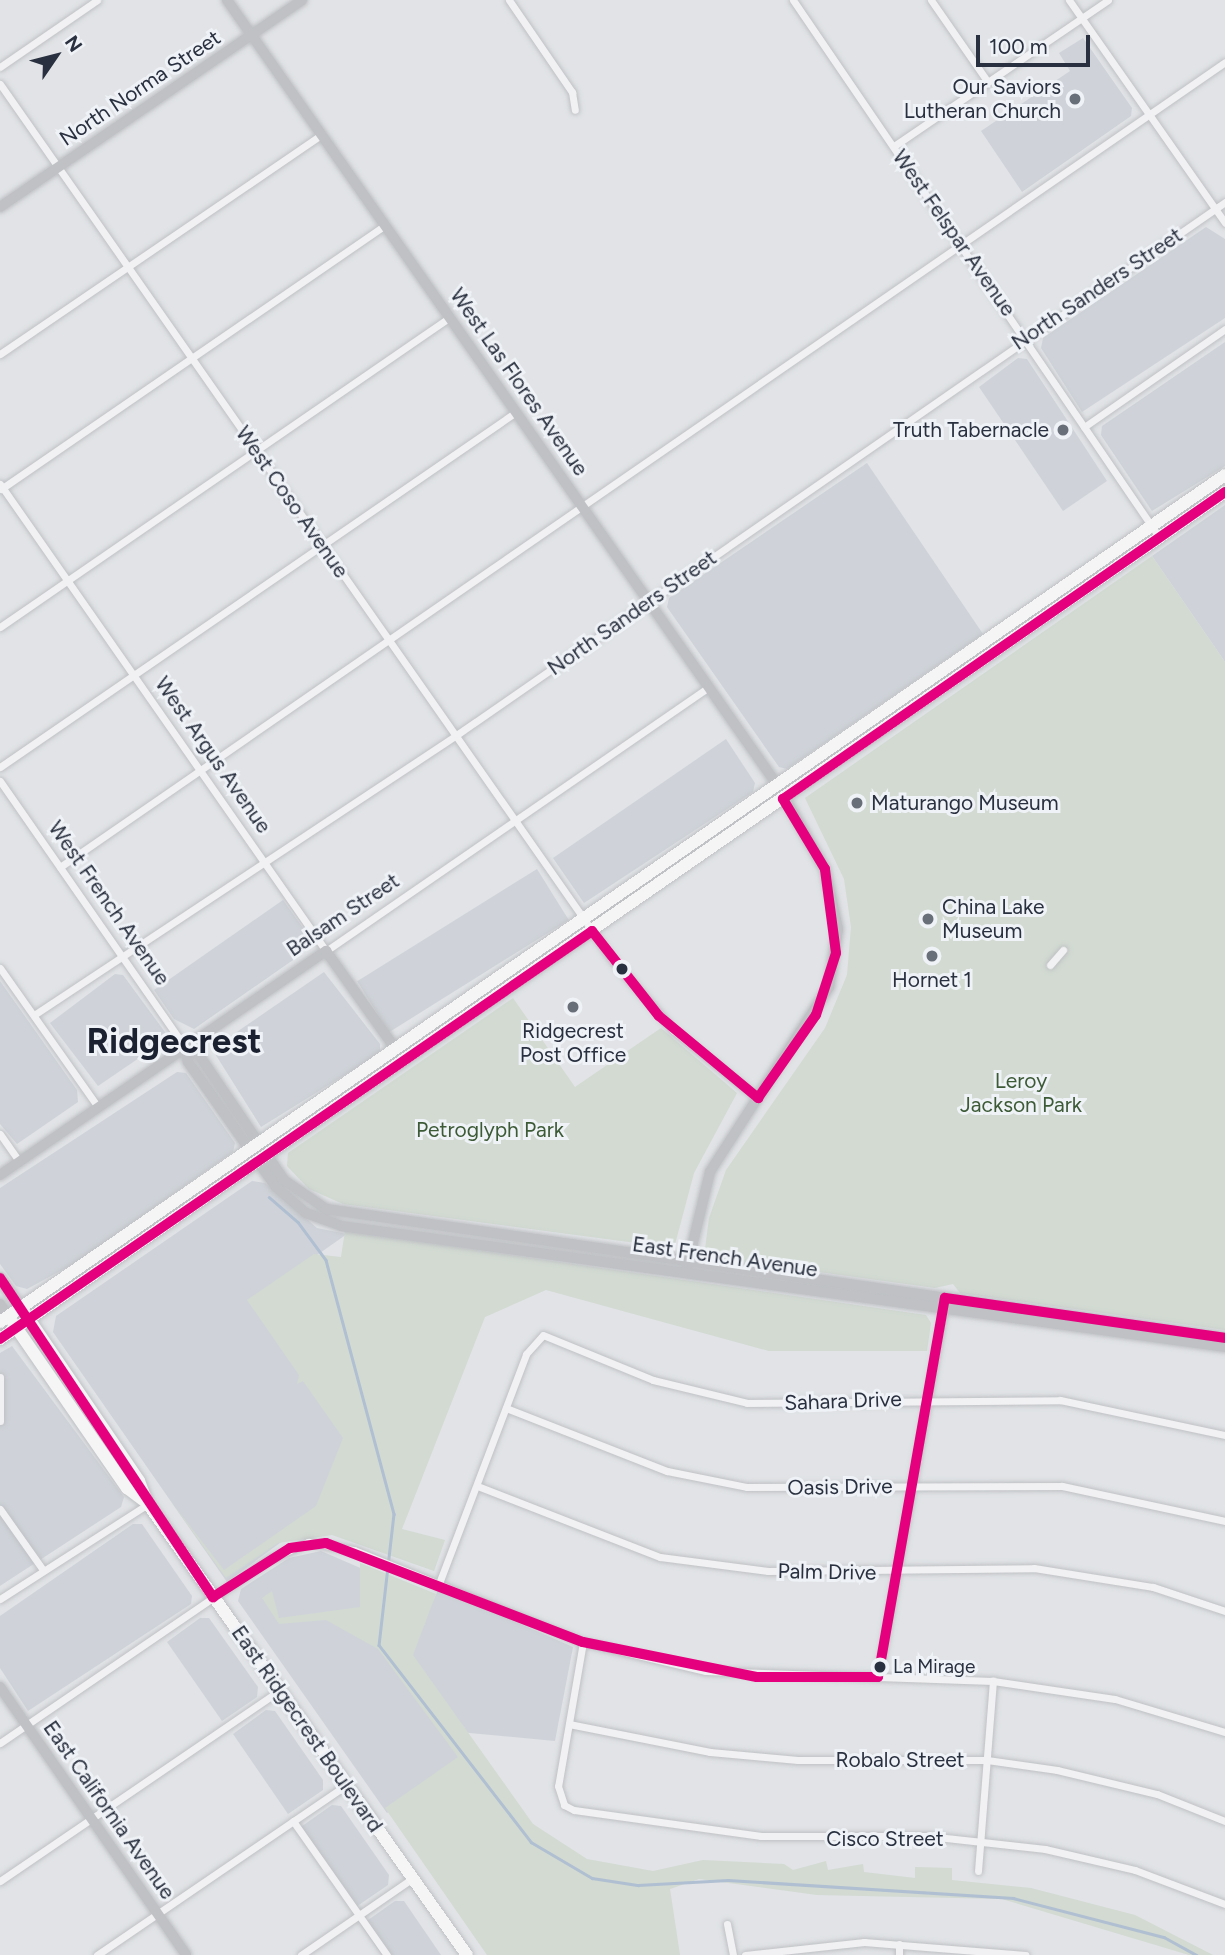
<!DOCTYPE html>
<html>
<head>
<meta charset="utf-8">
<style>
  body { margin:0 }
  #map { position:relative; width:1225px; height:1955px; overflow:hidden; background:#e1e3e6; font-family:Figtree,sans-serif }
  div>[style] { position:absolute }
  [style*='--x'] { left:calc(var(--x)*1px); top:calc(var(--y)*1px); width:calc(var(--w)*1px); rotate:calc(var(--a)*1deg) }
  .built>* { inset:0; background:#cfd3d9; transform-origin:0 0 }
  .green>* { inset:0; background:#d2dad2 }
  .stream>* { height:2.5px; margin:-1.25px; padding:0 1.25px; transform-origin:1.25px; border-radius:1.25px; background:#b0bfd1 }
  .roads { filter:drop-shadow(0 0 2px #bfc1c4) drop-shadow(0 0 2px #bfc1c4) }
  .street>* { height:7px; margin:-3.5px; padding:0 3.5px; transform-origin:3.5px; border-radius:3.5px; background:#f1f1f3 }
  .secondary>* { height:10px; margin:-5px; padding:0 5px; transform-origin:5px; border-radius:5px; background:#bfc1c5 }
  .primary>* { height:12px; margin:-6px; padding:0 6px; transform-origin:6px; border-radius:6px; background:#f5f5f6 }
  .bus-1>* { height:10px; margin:-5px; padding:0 5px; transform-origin:5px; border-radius:5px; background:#e5007d }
  .dots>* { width:19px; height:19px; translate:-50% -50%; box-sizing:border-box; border:4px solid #eff2f6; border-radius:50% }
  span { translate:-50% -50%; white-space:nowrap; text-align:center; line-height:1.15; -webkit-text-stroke:6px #eff2f6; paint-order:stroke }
  .bus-label { font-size:19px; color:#29303f }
  .left { translate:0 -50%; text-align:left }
  .poi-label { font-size:21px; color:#29303f }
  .right { translate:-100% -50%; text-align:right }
  .street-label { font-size:21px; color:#29303f }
  .park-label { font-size:21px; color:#3c5a36 }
  .town-label { font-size:35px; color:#1b2130; font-weight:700 }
  .north { position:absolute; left:21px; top:21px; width:70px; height:70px; -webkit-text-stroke:5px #eff2f6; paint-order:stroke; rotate:55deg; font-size:19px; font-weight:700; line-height:28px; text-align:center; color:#29303f }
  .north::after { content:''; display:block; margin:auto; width:24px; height:32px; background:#29303f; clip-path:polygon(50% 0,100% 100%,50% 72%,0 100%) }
  .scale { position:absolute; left:976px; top:35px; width:114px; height:32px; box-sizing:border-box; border:4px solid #29303f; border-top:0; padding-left:9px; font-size:21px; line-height:24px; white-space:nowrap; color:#29303f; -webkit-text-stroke:5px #eff2f6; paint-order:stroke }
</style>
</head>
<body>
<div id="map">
  <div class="built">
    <i style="clip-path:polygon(1083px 38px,1132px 108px,1131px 116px,1022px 192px,981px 131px,1070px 71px,1059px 53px)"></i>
    <i style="clip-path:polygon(1206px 227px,1225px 239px,1225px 318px,1082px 412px,1041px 348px,1043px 338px)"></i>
    <i style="clip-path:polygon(1225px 342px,1225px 466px,1152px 511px,1101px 435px,1102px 426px)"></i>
    <i style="clip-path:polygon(1018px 358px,1027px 359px,1107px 481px,1063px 511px,979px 387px)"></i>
    <i style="clip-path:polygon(867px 463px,983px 634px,787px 769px,779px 767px,667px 607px,669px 598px)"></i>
    <i style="clip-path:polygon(1225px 505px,1225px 662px,1152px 556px)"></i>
    <i style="clip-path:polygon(726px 739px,755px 783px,753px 792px,584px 903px,553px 858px)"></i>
    <i style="left:537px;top:869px;width:60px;height:212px;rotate:58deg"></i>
    <i style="clip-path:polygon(283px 900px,308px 935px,303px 953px,194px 1029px,174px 1019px,154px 990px)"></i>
    <i style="clip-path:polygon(324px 972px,380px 1044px,380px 1053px,261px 1127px,212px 1049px)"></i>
    <i style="clip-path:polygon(115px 974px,123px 975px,165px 1032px,164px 1041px,98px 1086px,50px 1023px)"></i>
    <i style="clip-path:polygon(0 981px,77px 1090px,78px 1102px,17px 1144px,0 1124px)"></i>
    <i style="clip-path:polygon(177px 1072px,186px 1073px,235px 1143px,233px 1152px,77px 1262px,27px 1289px,16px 1286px,0 1264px,0 1188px)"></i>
    <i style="clip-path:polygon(252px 1181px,265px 1183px,317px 1228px,347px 1234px,250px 1302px,348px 1444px,322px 1512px,227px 1582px,53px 1332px,56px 1316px)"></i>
    <i style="clip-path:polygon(12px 1346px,124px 1497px,121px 1507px,0 1586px,0 1353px)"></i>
    <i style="clip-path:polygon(133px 1524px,142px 1524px,192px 1596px,191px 1604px,28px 1711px,0 1668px,0 1616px)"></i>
    <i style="clip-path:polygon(321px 1551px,365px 1570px,385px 1646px,461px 1761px,387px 1813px,238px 1601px,241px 1589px,289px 1558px)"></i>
    <i style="clip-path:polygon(439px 1588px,573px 1647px,555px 1741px,459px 1732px,409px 1653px)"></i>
    <i style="clip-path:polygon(200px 1618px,209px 1618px,258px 1687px,257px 1697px,222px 1721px,167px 1642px)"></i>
    <i style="clip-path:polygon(266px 1710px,275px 1711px,323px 1780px,323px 1790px,288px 1814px,233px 1734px)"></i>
    <i style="clip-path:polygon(332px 1805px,341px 1806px,389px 1875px,388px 1885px,353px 1909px,298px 1829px)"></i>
    <i style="clip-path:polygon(395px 1901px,404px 1901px,441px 1955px,382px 1955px,361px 1925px)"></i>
  </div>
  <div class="green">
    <i style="clip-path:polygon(1152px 556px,1225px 662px,1225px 1330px,960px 1293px,953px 1284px,935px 1288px,710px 1257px,705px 1249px,709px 1218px,726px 1170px,825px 1028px,847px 975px,851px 927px,844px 879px,805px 798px)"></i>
    <i style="clip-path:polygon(513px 998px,575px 1087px,661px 1028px,737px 1093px,694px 1173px,674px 1248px,343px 1204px,309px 1189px,287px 1166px,288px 1153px)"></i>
    <i style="clip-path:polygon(345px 1231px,926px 1315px,931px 1323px,927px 1351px,769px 1351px,546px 1290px,485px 1317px,402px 1529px,445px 1540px,434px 1571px,332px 1535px,278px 1543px,226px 1578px,169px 1499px,224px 1570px,316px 1506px,343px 1438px,303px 1381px,297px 1384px,299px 1375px,247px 1300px,314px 1254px,341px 1257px)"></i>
    <i style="clip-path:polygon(360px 1563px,436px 1594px,413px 1655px,533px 1824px,587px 1859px,653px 1871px,703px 1860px,784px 1864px,793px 1870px,826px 1861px,828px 1870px,863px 1864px,864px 1872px,915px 1878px,915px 1867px,952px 1868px,952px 1880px,1031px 1888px,1135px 1915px,1213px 1955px,1189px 1955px,1002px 1899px,817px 1895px,699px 1879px,670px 1889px,680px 1955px,487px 1955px,385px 1808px,458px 1757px,378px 1649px,326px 1620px,279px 1624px,262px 1598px,272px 1591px,279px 1618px,360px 1607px)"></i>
  </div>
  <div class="stream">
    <i style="--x:269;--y:1197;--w:38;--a:41"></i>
    <i style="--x:298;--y:1222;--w:47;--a:53.6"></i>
    <i style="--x:326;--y:1260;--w:263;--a:75"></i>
    <i style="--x:394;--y:1514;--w:132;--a:96.5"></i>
    <i style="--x:379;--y:1645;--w:249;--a:52.3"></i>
    <i style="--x:531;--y:1842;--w:71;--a:30.5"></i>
    <i style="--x:592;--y:1878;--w:47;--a:8.7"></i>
    <i style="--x:638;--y:1885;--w:90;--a:-3.2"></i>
    <i style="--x:728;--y:1880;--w:286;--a:3.6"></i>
    <i style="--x:1013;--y:1898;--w:156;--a:14.5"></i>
    <i style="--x:1164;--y:1937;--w:37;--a:29"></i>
  </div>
  <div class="roads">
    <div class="street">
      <i style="--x:509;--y:0;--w:112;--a:55.6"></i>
      <i style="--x:572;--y:92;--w:18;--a:81"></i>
      <i style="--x:793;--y:0;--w:650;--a:55.72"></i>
      <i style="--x:931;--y:0;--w:98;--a:55.3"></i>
      <i style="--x:1069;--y:0;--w:272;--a:55"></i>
      <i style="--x:0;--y:67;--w:118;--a:-34.6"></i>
      <i style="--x:0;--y:84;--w:1068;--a:55.03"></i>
      <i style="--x:612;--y:959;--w:94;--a:49.3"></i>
      <i style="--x:673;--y:1030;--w:109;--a:38.7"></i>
      <i style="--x:894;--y:146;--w:259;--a:-34.3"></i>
      <i style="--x:0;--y:354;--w:390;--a:-34.3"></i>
      <i style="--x:1084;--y:427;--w:172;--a:-34.8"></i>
      <i style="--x:0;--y:484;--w:570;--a:55.08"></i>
      <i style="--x:326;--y:951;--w:464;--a:-34.6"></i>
      <i style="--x:1;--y:489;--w:466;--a:-34.5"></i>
      <i style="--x:0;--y:627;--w:546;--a:-34.56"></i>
      <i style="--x:0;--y:767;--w:626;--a:-34.53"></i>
      <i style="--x:0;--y:781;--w:324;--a:55.2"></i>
      <i style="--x:60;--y:867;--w:1416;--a:-34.64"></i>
      <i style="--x:1050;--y:965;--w:20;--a:-49"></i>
      <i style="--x:0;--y:968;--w:170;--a:54.8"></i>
      <i style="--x:34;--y:1015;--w:505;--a:-33.53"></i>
      <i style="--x:455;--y:736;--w:937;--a:-34.74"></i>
      <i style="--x:0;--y:1134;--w:33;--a:55"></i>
      <i style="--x:0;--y:1377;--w:44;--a:90"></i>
      <i style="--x:506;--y:1408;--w:173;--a:21.4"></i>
      <i style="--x:667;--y:1471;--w:82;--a:11.3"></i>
      <i style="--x:747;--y:1487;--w:315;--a:-0.2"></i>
      <i style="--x:1062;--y:1486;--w:167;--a:12.1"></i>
      <i style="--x:480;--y:1487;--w:193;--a:21.3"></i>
      <i style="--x:660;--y:1557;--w:109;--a:7.4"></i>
      <i style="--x:768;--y:1571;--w:266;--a:-0.6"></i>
      <i style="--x:1034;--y:1568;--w:121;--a:9.1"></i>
      <i style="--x:1153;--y:1587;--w:76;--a:18.4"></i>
      <i style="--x:0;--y:1509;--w:75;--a:54.8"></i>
      <i style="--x:438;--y:1586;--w:248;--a:-69.2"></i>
      <i style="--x:526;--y:1354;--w:25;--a:-48"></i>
      <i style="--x:543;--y:1335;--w:119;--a:22.2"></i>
      <i style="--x:653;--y:1380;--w:97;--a:13.7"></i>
      <i style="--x:747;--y:1403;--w:313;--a:-0.5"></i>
      <i style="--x:1060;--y:1400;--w:169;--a:12"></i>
      <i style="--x:0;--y:1599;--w:176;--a:-32.7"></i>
      <i style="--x:583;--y:1642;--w:146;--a:99.8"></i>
      <i style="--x:558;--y:1786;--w:20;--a:72"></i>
      <i style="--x:564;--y:1805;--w:11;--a:27"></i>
      <i style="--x:574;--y:1810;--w:189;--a:7.9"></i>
      <i style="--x:761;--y:1836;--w:167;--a:0"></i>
      <i style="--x:928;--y:1836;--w:118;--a:6.3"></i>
      <i style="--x:1045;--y:1849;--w:92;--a:13.1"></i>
      <i style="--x:1135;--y:1870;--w:96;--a:20.7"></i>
      <i style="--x:878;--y:1677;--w:377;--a:-79.9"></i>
      <i style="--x:569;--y:1724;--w:144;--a:11.2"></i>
      <i style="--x:710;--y:1752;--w:88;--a:5.2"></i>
      <i style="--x:798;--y:1760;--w:189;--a:0"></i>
      <i style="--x:987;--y:1760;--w:71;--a:8.1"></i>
      <i style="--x:1057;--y:1770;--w:103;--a:13.5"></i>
      <i style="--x:1157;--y:1794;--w:73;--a:21.7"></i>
      <i style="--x:0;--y:1743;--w:327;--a:-34.3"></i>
      <i style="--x:270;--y:1559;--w:42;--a:-24.1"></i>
      <i style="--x:308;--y:1542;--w:47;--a:9.9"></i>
      <i style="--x:354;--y:1550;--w:247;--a:21.9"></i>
      <i style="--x:583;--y:1642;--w:126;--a:13.3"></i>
      <i style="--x:706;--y:1671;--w:287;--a:2"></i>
      <i style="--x:993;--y:1681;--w:123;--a:8.4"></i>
      <i style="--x:1115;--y:1699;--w:115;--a:16.7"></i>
      <i style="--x:293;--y:1821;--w:164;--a:55"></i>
      <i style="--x:978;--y:1871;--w:191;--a:-85.5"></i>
      <i style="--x:0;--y:1881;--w:338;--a:-34.3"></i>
      <i style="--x:727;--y:1924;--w:32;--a:79"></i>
      <i style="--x:97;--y:1955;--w:301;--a:-34.3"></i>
      <i style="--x:301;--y:1955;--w:136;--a:-34.5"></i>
      <i style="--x:745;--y:1955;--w:120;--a:-6.2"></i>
      <i style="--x:864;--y:1942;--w:162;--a:4.6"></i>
      <i style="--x:899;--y:1955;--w:11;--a:-90"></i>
    </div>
    <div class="secondary">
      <i style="--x:227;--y:0;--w:960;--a:54.97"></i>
      <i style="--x:778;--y:786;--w:95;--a:60.5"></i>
      <i style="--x:825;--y:869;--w:61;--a:77.8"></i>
      <i style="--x:838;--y:929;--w:59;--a:98.8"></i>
      <i style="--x:829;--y:987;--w:220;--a:122.8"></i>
      <i style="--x:710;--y:1172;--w:102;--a:103.6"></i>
      <i style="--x:0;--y:207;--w:366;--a:-34.4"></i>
      <i style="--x:185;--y:1047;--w:15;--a:79"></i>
      <i style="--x:188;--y:1062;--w:153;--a:54.9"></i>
      <i style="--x:276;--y:1187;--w:40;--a:41"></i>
      <i style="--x:306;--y:1213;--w:37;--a:20"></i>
      <i style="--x:341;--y:1226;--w:892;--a:7.79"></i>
      <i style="--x:185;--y:1047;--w:16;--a:30"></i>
      <i style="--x:199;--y:1055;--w:151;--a:55.8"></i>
      <i style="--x:284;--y:1180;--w:51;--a:34.6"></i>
      <i style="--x:326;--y:1209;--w:908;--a:8.17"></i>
      <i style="--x:0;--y:1175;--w:396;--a:-34.5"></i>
      <i style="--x:326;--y:951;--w:119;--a:54.6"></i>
      <i style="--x:0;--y:1278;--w:37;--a:55"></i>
      <i style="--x:0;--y:1304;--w:14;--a:56"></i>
      <i style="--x:0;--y:1687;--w:326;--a:55.2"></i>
    </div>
    <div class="primary">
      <i style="--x:25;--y:1313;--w:203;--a:55.8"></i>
      <i style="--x:139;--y:1481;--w:25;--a:69"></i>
      <i style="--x:148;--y:1504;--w:552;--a:54.73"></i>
      <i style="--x:0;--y:1322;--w:1489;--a:-34.66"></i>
      <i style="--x:13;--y:1323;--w:201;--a:55.4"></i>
      <i style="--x:127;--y:1488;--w:25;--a:37"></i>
      <i style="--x:0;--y:1339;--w:1489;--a:-34.66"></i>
    </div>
  </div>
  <div class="bus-1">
    <i style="--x:0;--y:1278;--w:384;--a:56.3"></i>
    <i style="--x:213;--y:1597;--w:91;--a:-32.5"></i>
    <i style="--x:290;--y:1548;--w:36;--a:-8"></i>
    <i style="--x:326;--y:1543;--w:275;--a:21.1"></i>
    <i style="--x:583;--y:1642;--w:177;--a:11.4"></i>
    <i style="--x:757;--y:1677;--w:121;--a:0"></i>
    <i style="--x:878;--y:1677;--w:385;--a:-80"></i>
    <i style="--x:945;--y:1298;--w:283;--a:8.1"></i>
    <i style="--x:0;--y:1339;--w:719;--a:-34.57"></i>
    <i style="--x:592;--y:931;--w:108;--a:51.8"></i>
    <i style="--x:659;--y:1016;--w:129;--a:39.6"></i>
    <i style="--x:758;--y:1098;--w:101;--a:-55.1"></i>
    <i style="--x:816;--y:1015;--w:65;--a:-72.1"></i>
    <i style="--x:836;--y:953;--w:85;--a:-97.5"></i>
    <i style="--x:825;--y:869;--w:82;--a:-121"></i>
    <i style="--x:783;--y:799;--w:538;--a:-34.78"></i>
  </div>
  <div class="dots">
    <i style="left:1075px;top:99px;background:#696f79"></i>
    <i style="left:1063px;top:430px;background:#696f79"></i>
    <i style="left:857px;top:803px;background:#696f79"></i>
    <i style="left:928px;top:919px;background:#696f79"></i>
    <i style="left:932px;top:956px;background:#696f79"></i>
    <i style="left:622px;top:969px;background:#29303f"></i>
    <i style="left:573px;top:1007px;background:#696f79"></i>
    <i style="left:880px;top:1667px;background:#29303f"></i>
  </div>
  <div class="bus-label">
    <span class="left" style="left:893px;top:1667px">La Mirage</span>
  </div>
  <div class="poi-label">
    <span class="right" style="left:1061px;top:99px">Our Saviors<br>Lutheran Church</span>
    <span class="right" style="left:1049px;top:430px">Truth Tabernacle</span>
    <span class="left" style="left:871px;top:803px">Maturango Museum</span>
    <span class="left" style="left:942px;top:919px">China Lake<br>Museum</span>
    <span style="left:932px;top:980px">Hornet 1</span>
    <span style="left:573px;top:1043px">Ridgecrest<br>Post Office</span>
  </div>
  <div class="street-label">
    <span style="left:140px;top:88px;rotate:-34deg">North Norma Street</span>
    <span style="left:954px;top:233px;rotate:55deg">West Felspar Avenue</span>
    <span style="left:1097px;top:289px;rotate:-34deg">North Sanders Street</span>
    <span style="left:519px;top:382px;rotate:55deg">West Las Flores Avenue</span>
    <span style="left:292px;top:502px;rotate:55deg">West Coso Avenue</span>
    <span style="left:632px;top:613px;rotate:-35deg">North Sanders Street</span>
    <span style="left:213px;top:755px;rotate:55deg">West Argus Avenue</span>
    <span style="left:109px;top:903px;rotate:55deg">West French Avenue</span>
    <span style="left:343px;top:915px;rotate:-34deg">Balsam Street</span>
    <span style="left:725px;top:1257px;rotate:8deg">East French Avenue</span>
    <span style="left:843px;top:1401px;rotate:-2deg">Sahara Drive</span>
    <span style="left:840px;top:1487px;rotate:-1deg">Oasis Drive</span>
    <span style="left:827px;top:1572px;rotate:1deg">Palm Drive</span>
    <span style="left:307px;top:1729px;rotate:55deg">East Ridgecrest Boulevard</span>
    <span style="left:900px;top:1760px">Robalo Street</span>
    <span style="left:109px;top:1810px;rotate:55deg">East California Avenue</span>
    <span style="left:885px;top:1839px">Cisco Street</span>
  </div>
  <div class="park-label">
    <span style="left:1021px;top:1093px">Leroy<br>Jackson Park</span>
    <span style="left:490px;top:1130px">Petroglyph Park</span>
  </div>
  <div class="town-label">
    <span style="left:174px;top:1041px">Ridgecrest</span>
  </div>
  <div class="north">N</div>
  <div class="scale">100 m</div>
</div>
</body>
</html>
